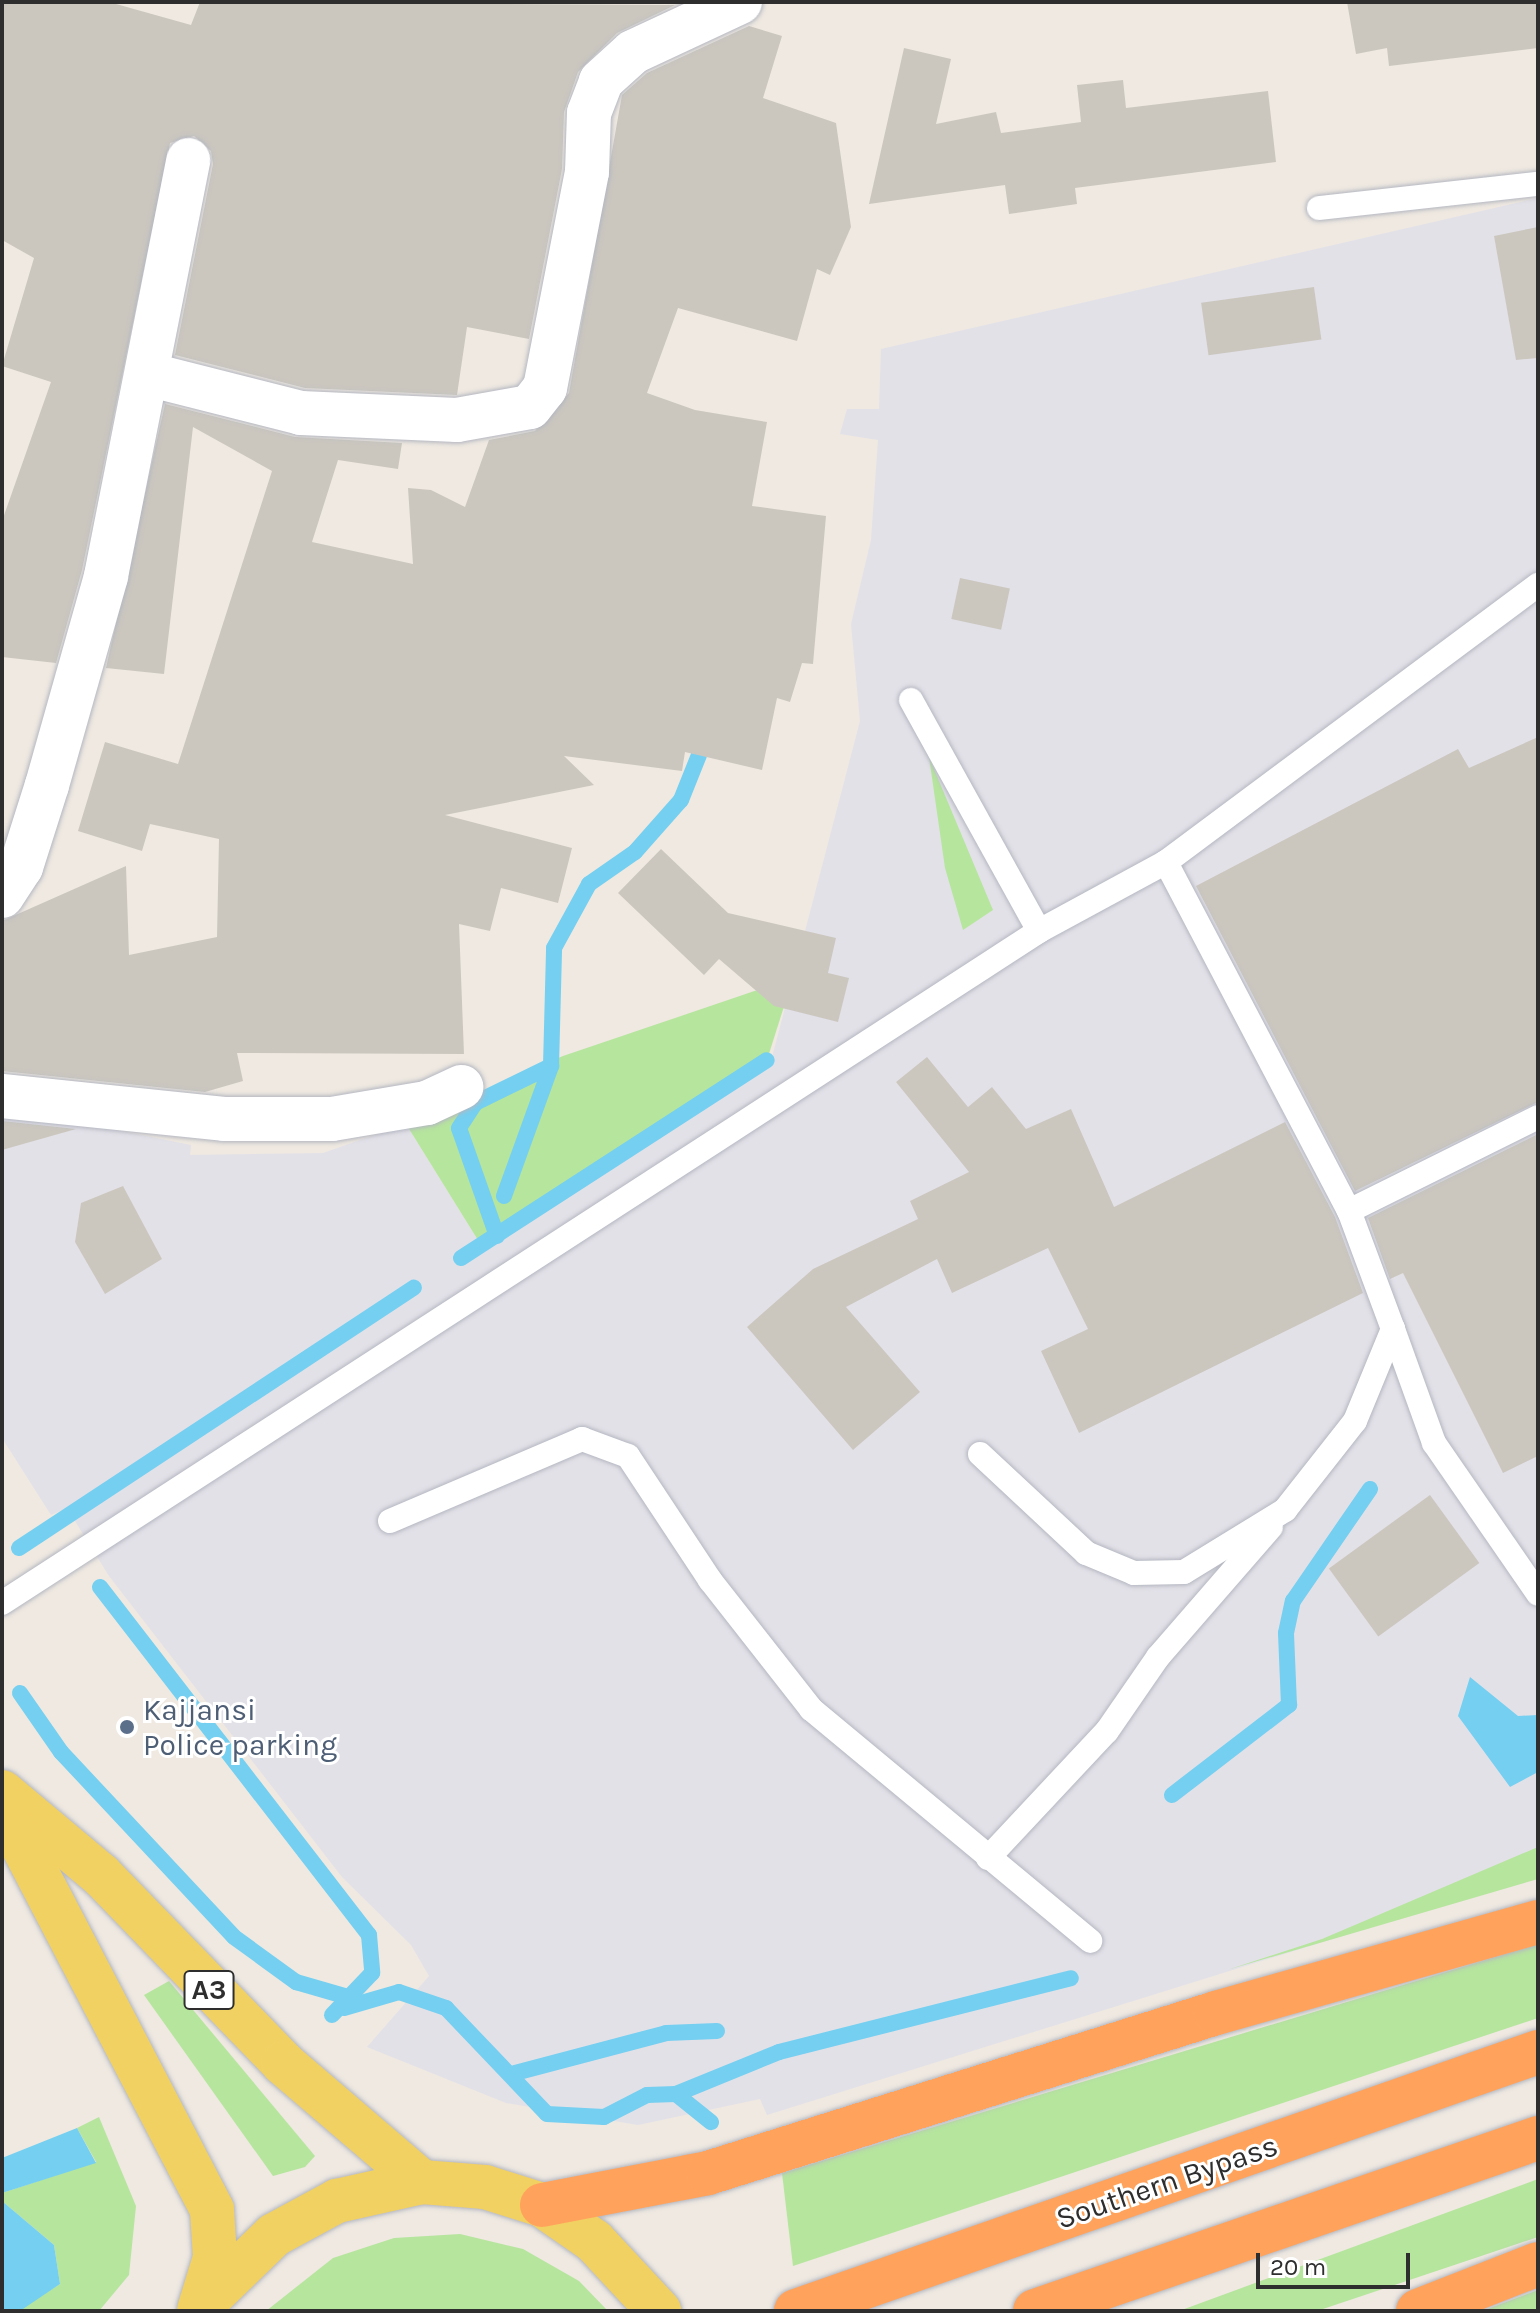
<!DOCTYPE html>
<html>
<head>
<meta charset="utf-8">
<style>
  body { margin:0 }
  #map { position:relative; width:1540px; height:2313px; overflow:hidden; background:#efe9e1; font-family:Karla,sans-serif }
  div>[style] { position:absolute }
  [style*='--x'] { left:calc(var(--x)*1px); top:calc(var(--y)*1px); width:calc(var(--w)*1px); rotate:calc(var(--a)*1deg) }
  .industrial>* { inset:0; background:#e3e1e8 }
  .green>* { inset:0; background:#b6e59e }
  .water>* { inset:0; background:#75cff0 }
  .stream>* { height:16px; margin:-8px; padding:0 8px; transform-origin:8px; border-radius:8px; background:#75cff0 }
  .building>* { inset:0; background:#cbc7bf; transform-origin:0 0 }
  .roads { filter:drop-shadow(0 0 2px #b4b7c1) drop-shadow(0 0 2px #b4b7c1) }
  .service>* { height:24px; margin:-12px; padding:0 12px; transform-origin:12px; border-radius:12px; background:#fff }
  .minor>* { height:44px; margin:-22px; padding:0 22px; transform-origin:22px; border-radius:22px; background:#fff }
  .primary>* { height:44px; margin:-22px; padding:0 22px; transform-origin:22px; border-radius:22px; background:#f2d163 }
  .motorway>* { height:44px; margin:-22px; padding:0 22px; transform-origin:22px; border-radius:22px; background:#ffa35c }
  .dots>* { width:22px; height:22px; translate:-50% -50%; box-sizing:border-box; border:4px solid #fff; border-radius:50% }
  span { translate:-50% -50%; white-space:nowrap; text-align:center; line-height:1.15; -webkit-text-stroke:6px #fff; paint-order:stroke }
  .shield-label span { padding:2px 6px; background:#fff; border:2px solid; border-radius:6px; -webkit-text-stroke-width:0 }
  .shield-label { font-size:28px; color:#2e2e2e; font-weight:700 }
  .service-label { font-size:30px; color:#4e5e75 }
  .left { translate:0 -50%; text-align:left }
  .street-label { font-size:30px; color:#2e2e2e }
  .frame { position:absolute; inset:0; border:4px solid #2e2e2e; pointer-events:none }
  .scale { position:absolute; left:1256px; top:2253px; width:154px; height:36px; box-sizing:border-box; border:4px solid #2e2e2e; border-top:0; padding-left:10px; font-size:24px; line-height:28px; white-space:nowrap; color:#2e2e2e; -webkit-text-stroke:6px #fff; paint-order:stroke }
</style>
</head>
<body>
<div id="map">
  <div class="industrial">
    <i style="clip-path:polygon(1538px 198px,1538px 1875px,767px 2115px,760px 2099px,638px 2125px,506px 2103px,367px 2047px,429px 1976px,411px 1945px,342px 1877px,109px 1576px,67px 1508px,51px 1515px,2px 1438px,2px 1107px,191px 1145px,190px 1155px,323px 1153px,406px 1124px,481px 1245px,770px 1065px,860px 721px,851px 624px,871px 540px,878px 440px,840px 434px,847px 409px,879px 409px,881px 349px)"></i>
  </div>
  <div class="green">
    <i style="clip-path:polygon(929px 757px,993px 910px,963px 930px,945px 868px)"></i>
    <i style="clip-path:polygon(793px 978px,767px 1060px,481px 1245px,406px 1124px,563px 1056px)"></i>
    <i style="clip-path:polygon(1538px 1847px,1538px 1879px,1227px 1970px,1322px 1939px)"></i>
    <i style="clip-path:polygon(1538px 1944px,1538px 2018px,793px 2266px,782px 2173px)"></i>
    <i style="clip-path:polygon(169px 1981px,315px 2156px,305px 2167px,273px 2176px,144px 1995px)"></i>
    <i style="clip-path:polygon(99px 2117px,136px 2206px,129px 2275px,99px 2311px,17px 2311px,60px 2284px,54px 2245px,2px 2201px,2px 2193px,96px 2162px,77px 2128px)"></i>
    <i style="clip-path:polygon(1538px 2179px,1538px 2237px,1317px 2311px,1179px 2311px)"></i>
    <i style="clip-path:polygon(460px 2234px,523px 2249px,579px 2281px,608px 2311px,266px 2311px,333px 2258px,394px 2238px)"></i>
    <i style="clip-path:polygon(1538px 2290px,1538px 2311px,1482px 2311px)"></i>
  </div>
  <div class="water">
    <i style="clip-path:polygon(1470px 1677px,1518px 1716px,1538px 1715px,1538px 1772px,1510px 1787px,1458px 1716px)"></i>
    <i style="clip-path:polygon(77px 2128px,96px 2163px,2px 2193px,2px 2158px)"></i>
    <i style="clip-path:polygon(2px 2201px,54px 2245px,60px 2284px,20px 2311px,2px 2311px)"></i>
  </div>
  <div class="stream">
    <i style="--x:504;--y:1196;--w:138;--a:-70.1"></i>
    <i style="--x:551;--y:1066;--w:118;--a:-88.5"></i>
    <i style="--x:554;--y:948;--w:73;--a:-61.3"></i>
    <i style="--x:589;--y:884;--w:56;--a:-34.8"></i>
    <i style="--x:635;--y:852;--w:69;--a:-48.5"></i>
    <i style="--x:681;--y:800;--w:48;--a:-68.2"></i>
    <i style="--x:497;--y:1236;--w:114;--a:-109.4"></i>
    <i style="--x:459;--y:1128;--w:30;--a:-57"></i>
    <i style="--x:475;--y:1103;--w:85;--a:-26"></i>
    <i style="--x:461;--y:1258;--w:364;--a:-32.9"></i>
    <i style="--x:19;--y:1548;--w:473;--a:-33.4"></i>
    <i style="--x:100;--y:1587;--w:440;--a:52.3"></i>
    <i style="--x:369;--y:1935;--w:38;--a:85"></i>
    <i style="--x:372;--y:1973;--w:58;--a:133.6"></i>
    <i style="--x:20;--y:1693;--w:72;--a:55.2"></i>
    <i style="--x:61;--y:1752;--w:253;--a:46.9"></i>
    <i style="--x:234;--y:1937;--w:77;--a:36"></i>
    <i style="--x:296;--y:1982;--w:54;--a:16.1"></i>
    <i style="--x:1172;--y:1795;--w:148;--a:-37.6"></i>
    <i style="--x:1289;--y:1705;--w:72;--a:-92.4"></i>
    <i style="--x:1286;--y:1633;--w:33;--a:-78"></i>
    <i style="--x:1293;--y:1601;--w:136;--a:-55.5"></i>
    <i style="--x:344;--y:2008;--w:57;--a:-16.2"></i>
    <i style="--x:399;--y:1992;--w:50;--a:18.8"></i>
    <i style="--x:446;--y:2008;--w:146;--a:46.4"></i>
    <i style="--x:547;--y:2114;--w:57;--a:3"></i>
    <i style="--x:604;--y:2117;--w:48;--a:-27.1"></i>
    <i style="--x:647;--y:2095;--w:29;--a:-2"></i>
    <i style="--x:676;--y:2094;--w:45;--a:38.7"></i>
    <i style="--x:515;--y:2073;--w:156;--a:-14.8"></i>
    <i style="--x:666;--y:2033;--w:51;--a:-2.2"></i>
    <i style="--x:676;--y:2094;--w:111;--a:-22.2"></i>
    <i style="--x:779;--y:2052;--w:301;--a:-14.2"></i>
  </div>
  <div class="building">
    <i style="clip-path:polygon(2px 2px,109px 2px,191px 25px,200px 2px,675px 5px,617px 33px,578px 72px,564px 112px,562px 169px,529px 339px,467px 327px,457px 395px,305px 388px,175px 355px,213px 164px,211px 151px,194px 136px,170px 143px,82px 570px,56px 663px,2px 657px,2px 521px,51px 382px,2px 366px,34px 258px,2px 240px)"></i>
    <i style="clip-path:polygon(1347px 2px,1538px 2px,1538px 48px,1389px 66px,1387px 48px,1356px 54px)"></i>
    <i style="clip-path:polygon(749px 26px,782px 36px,763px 98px,836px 123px,851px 227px,830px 275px,817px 269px,797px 341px,678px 308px,647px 393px,695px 410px,767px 422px,752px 506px,826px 516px,813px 664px,802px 663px,790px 702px,777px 698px,762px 770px,685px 752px,682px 771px,564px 756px,594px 785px,445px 815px,572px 848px,558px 903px,501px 888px,490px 931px,459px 924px,464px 1054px,237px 1053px,243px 1081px,205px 1092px,2px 1071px,2px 921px,126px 866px,129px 955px,217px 937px,219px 839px,150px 824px,142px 851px,78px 831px,105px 742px,178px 764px,272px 471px,193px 427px,164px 674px,106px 668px,165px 404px,295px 437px,402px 443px,398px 469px,338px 460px,312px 542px,413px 564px,408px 488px,431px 490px,465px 507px,489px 440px,535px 431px,569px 393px,622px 95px,647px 73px)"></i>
    <i style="clip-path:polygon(904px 48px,951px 59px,936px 124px,996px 112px,1001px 133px,1081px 122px,1077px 85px,1123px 80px,1126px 108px,1268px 91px,1276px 162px,1075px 188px,1077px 204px,1009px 214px,1005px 185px,869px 204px)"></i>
    <i style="clip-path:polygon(1538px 227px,1538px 358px,1516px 360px,1494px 236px)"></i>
    <i style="left:1314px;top:287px;width:53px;height:114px;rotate:82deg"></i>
    <i style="left:960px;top:578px;width:51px;height:42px;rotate:12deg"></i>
    <i style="clip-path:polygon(1538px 737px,1538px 1102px,1355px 1191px,1196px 886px,1458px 749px,1469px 768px)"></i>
    <i style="clip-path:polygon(661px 849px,728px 913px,836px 938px,828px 973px,849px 978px,838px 1022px,774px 1006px,719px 959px,704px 975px,618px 893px)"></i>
    <i style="clip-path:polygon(927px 1057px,968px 1107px,992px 1087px,1026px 1129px,1071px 1109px,1114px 1207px,1285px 1122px,1335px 1217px,1363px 1293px,1079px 1433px,1041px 1351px,1088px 1329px,1048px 1248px,952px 1293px,937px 1259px,846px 1307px,920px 1392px,853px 1450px,747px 1327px,813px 1269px,918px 1219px,910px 1201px,969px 1172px,896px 1082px)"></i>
    <i style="clip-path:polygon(2px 1121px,76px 1129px,2px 1150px)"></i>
    <i style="clip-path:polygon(1538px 1134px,1538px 1456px,1503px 1473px,1403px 1273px,1390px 1279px,1368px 1218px)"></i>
    <i style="clip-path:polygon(123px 1186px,162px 1259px,105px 1294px,75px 1242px,81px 1203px)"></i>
    <i style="left:1430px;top:1495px;width:84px;height:125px;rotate:54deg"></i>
  </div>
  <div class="roads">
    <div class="service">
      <i style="--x:1319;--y:208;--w:220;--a:-6.3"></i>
      <i style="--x:911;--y:700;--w:264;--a:61"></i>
      <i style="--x:1349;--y:1211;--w:211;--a:-26.4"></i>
      <i style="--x:1393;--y:1329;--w:121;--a:70.2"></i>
      <i style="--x:1434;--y:1443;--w:183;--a:55.4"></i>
      <i style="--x:980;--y:1454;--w:145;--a:43"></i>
      <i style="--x:1086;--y:1553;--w:52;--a:22.6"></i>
      <i style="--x:1134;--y:1573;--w:50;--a:-1.1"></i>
      <i style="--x:1184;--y:1572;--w:119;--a:-31.5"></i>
      <i style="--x:1285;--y:1510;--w:113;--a:-51.8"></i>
      <i style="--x:1355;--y:1421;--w:100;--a:-67.6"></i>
      <i style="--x:1393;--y:1329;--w:126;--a:-110.4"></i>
      <i style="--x:1349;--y:1211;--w:394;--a:-117.7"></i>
      <i style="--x:390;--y:1521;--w:209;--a:-23.1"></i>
      <i style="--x:582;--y:1439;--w:49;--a:20.3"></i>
      <i style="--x:628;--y:1456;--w:149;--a:56.5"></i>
      <i style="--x:710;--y:1580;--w:164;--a:51.9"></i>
      <i style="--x:811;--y:1709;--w:363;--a:39.7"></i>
      <i style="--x:2;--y:1603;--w:1236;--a:-32.94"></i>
      <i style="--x:1039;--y:931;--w:145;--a:-28.5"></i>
      <i style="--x:1166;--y:862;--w:464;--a:-36.7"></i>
      <i style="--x:988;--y:1858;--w:174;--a:-46.9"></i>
      <i style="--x:1107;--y:1731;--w:90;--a:-55.4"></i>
      <i style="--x:1158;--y:1657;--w:172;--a:-49"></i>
    </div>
    <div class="minor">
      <i style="--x:147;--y:374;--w:159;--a:14.2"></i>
      <i style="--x:301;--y:413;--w:156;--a:2.6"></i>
      <i style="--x:457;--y:420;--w:74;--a:-10.1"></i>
      <i style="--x:530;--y:407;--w:24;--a:-52"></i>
      <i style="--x:545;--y:388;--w:220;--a:-79"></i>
      <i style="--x:587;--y:172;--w:59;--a:-88.1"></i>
      <i style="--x:589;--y:113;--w:34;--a:-69"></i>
      <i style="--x:601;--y:81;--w:43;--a:-42.2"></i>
      <i style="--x:633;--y:52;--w:118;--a:-25"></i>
      <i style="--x:2;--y:896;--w:35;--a:-57"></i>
      <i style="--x:21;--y:867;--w:86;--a:-72.4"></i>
      <i style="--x:47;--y:785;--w:217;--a:-74.2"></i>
      <i style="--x:106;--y:576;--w:424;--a:-78.8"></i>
      <i style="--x:2;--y:1096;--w:223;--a:5.9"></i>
      <i style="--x:224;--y:1119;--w:108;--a:0"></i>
      <i style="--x:332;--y:1119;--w:96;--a:-9.6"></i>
      <i style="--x:427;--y:1103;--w:38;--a:-25"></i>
    </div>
    <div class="primary">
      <i style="--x:2;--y:1792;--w:129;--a:40"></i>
      <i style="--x:101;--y:1875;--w:262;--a:45.9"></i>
      <i style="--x:283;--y:2063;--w:183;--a:40.6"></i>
      <i style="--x:2;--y:1806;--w:455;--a:62.5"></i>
      <i style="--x:212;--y:2210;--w:48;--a:86.4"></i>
      <i style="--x:215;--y:2258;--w:54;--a:107.1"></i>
      <i style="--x:207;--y:2300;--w:93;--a:-44.1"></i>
      <i style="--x:274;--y:2235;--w:72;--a:-28.4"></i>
      <i style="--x:337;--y:2201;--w:87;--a:-12.6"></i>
      <i style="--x:422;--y:2182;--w:63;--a:4.5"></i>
      <i style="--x:485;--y:2187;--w:60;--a:17.5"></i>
      <i style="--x:542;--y:2205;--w:63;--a:34.7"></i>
      <i style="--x:594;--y:2241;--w:96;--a:47.1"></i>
    </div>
    <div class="motorway">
      <i style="--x:542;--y:2205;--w:169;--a:-10.9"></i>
      <i style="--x:708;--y:2173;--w:533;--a:-17.48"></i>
      <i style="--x:1216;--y:2013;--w:335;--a:-15.8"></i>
      <i style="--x:796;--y:2311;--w:786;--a:-19.24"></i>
      <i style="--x:1035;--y:2311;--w:532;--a:-18.98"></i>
      <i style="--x:1418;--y:2311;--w:129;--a:-21.4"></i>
    </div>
  </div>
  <div class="dots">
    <i style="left:127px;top:1727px;background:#5c6f8a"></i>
  </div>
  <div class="shield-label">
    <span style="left:209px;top:1990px">A3</span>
  </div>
  <div class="service-label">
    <span class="left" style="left:143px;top:1727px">Kajjansi<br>Police parking</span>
  </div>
  <div class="street-label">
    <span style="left:1167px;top:2182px;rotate:-19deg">Southern Bypass</span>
  </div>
  <div class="frame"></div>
  <div class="scale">20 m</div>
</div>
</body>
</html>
